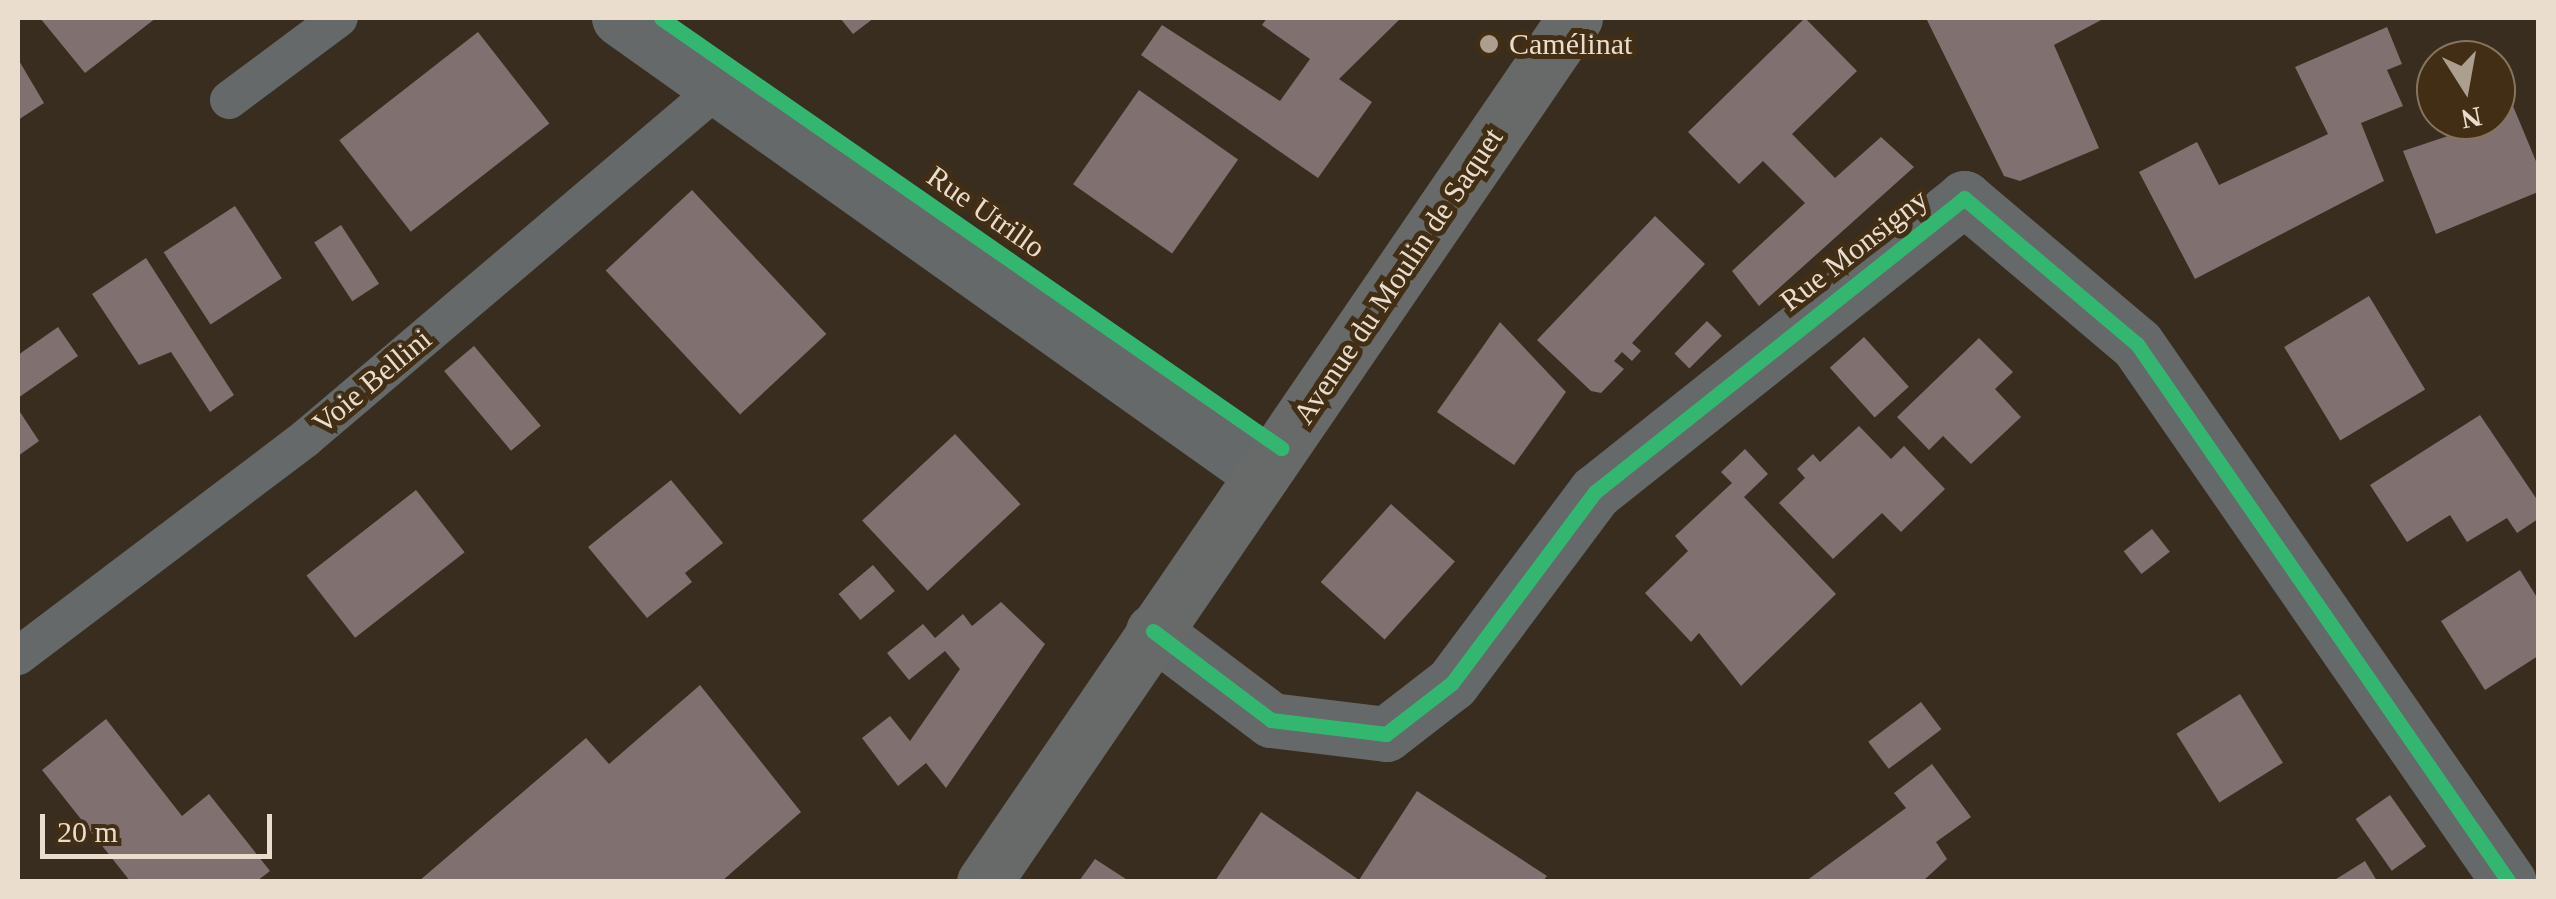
<!DOCTYPE html>
<html>
<head>
<meta charset="utf-8">
<style>
  body { margin:0 }
  #map { position:relative; width:2556px; height:899px; overflow:hidden; background:#382d1e; font-family:"Times New Roman",serif }
  div>[style] { position:absolute }
  [style*='--x'] { left:calc(var(--x)*1px); top:calc(var(--y)*1px); width:calc(var(--w)*1px); rotate:calc(var(--a)*1deg) }
  .building>* { inset:0; background:#807070; transform-origin:0 0 }
  .lane>* { height:38px; margin:-19px; padding:0 19px; transform-origin:19px; border-radius:19px; background:#656969 }
  .street>* { height:55px; margin:-27.5px; padding:0 27.5px; transform-origin:27.5px; border-radius:27.5px; background:#656969 }
  .secondary>* { height:55px; margin:-27.5px; padding:0 27.5px; transform-origin:27.5px; border-radius:27.5px; background:#686a69 }
  .cycleway>* { height:15px; margin:-7.5px; padding:0 7.5px; transform-origin:7.5px; border-radius:7.5px; background:#33b770 }
  .dots>* { width:28px; height:28px; translate:-50% -50%; box-sizing:border-box; border:5px solid #422e14; border-radius:50% }
  span { translate:-50% -50%; white-space:nowrap; text-align:center; line-height:1.15; -webkit-text-stroke:10px #422e14; paint-order:stroke }
  .poi-label { font-size:30px; color:#eaddce }
  .left { translate:0 -50%; text-align:left }
  .street-label { font-size:30px; color:#eaddce }
  .frame { position:absolute; inset:0; border:20px solid #eaddce; pointer-events:none }
  .north { position:absolute; left:2416px; top:40px; width:100px; height:100px; box-sizing:border-box; background:#422e14; border:2px solid #85745e; border-radius:50%; rotate:169deg; font-size:28px; font-weight:700; line-height:40px; text-align:center; color:#eaddce }
  .north::after { content:''; display:block; margin:auto; width:35px; height:45px; background:#ac9f90; clip-path:polygon(50% 0,100% 100%,50% 72%,0 100%) }
  .scale { position:absolute; left:40px; top:814px; width:232px; height:45px; box-sizing:border-box; border:5px solid #eaddce; border-top:0; padding-left:12px; font-size:30px; line-height:35px; white-space:nowrap; color:#eaddce; -webkit-text-stroke:8px #422e14; paint-order:stroke }
</style>
</head>
<body>
<div id="map">
  <div class="building">
    <i style="clip-path:polygon(40px 18px,156px 18px,85px 73px)"></i>
    <i style="clip-path:polygon(840px 18px,874px 18px,853px 34px)"></i>
    <i style="clip-path:polygon(1267px 18px,1401px 18px,1339px 79px,1372px 102px,1318px 178px,1141px 55px,1162px 25px,1280px 101px,1310px 59px,1262px 25px)"></i>
    <i style="clip-path:polygon(1805px 18px,1857px 71px,1792px 134px,1835px 178px,1881px 137px,1914px 167px,1759px 306px,1732px 271px,1805px 203px,1763px 161px,1739px 184px,1688px 132px)"></i>
    <i style="clip-path:polygon(1926px 18px,2105px 18px,2054px 45px,2099px 148px,2020px 181px,2004px 176px)"></i>
    <i style="clip-path:polygon(2387px 27px,2402px 64px,2387px 70px,2403px 106px,2361px 123px,2384px 181px,2195px 279px,2139px 172px,2197px 142px,2219px 185px,2328px 134px,2295px 67px)"></i>
    <i style="left:478px;top:32px;width:116px;height:176px;rotate:52deg"></i>
    <i style="clip-path:polygon(18px 59px,44px 103px,18px 120px)"></i>
    <i style="left:1139px;top:90px;width:121px;height:115px;rotate:35deg"></i>
    <i style="clip-path:polygon(2513px 106px,2538px 166px,2538px 192px,2436px 234px,2403px 151px,2496px 120px)"></i>
    <i style="left:692px;top:190px;width:197px;height:118px;rotate:47deg"></i>
    <i style="left:235px;top:206px;width:86px;height:85px;rotate:57deg"></i>
    <i style="clip-path:polygon(1655px 216px,1705px 264px,1632px 343px,1641px 351px,1632px 361px,1622px 352px,1614px 361px,1624px 369px,1601px 393px,1591px 391px,1537px 340px)"></i>
    <i style="left:341px;top:225px;width:70px;height:32px;rotate:57deg"></i>
    <i style="clip-path:polygon(146px 258px,234px 395px,210px 412px,171px 352px,139px 365px,92px 294px)"></i>
    <i style="left:2369px;top:296px;width:109px;height:99px;rotate:59deg"></i>
    <i style="left:1707px;top:321px;width:21px;height:46px;rotate:45deg"></i>
    <i style="clip-path:polygon(1500px 322px,1566px 392px,1514px 465px,1437px 412px)"></i>
    <i style="clip-path:polygon(58px 327px,78px 356px,18px 398px,18px 355px)"></i>
    <i style="left:1864px;top:337px;width:67px;height:46px;rotate:48deg"></i>
    <i style="clip-path:polygon(1979px 338px,2013px 372px,1995px 389px,2021px 417px,1971px 464px,1943px 436px,1929px 450px,1897px 417px)"></i>
    <i style="left:474px;top:346px;width:104px;height:39px;rotate:50deg"></i>
    <i style="clip-path:polygon(18px 409px,39px 441px,18px 456px)"></i>
    <i style="clip-path:polygon(2480px 415px,2538px 501px,2538px 519px,2517px 533px,2507px 518px,2467px 542px,2450px 515px,2407px 542px,2370px 485px)"></i>
    <i style="clip-path:polygon(1859px 426px,1891px 459px,1904px 446px,1945px 489px,1901px 532px,1882px 513px,1833px 559px,1779px 503px,1805px 478px,1797px 469px,1813px 454px,1820px 462px)"></i>
    <i style="left:955px;top:434px;width:96px;height:127px;rotate:47deg"></i>
    <i style="clip-path:polygon(1745px 449px,1768px 474px,1744px 497px,1836px 594px,1741px 686px,1699px 633px,1691px 642px,1645px 593px,1688px 551px,1675px 536px,1732px 483px,1721px 472px)"></i>
    <i style="clip-path:polygon(671px 480px,723px 543px,685px 573px,692px 582px,647px 618px,588px 547px)"></i>
    <i style="left:416px;top:490px;width:79px;height:139px;rotate:52deg"></i>
    <i style="left:1391px;top:504px;width:86px;height:105px;rotate:42deg"></i>
    <i style="left:2152px;top:529px;width:29px;height:36px;rotate:52deg"></i>
    <i style="left:873px;top:565px;width:34px;height:45px;rotate:50deg"></i>
    <i style="clip-path:polygon(2520px 570px,2538px 599px,2538px 656px,2485px 690px,2441px 621px)"></i>
    <i style="clip-path:polygon(1001px 602px,1045px 644px,946px 788px,926px 763px,898px 786px,862px 738px,890px 716px,910px 741px,960px 669px,945px 651px,909px 680px,887px 653px,923px 624px,935px 638px,963px 614px,972px 626px)"></i>
    <i style="clip-path:polygon(700px 685px,801px 812px,722px 881px,419px 881px,586px 738px,609px 764px)"></i>
    <i style="left:2240px;top:694px;width:81px;height:75px;rotate:58deg"></i>
    <i style="left:1921px;top:702px;width:34px;height:66px;rotate:53deg"></i>
    <i style="clip-path:polygon(106px 719px,182px 816px,209px 794px,270px 871px,257px 881px,130px 881px,42px 770px)"></i>
    <i style="clip-path:polygon(1932px 764px,1971px 817px,1936px 842px,1947px 859px,1923px 881px,1806px 881px,1906px 808px,1894px 793px)"></i>
    <i style="clip-path:polygon(1417px 791px,1547px 876px,1543px 881px,1215px 881px,1261px 812px,1359px 880px)"></i>
    <i style="left:2390px;top:795px;width:63px;height:42px;rotate:55deg"></i>
    <i style="clip-path:polygon(1095px 859px,1129px 881px,1079px 881px)"></i>
    <i style="clip-path:polygon(2365px 861px,2377px 881px,2333px 881px)"></i>
  </div>
  <div class="lane">
    <i style="--x:229;--y:100;--w:137;--a:-36.7"></i>
    <i style="--x:18;--y:656;--w:361;--a:-37.1"></i>
    <i style="--x:306;--y:438;--w:536;--a:-40.31"></i>
  </div>
  <div class="street">
    <i style="--x:619;--y:18;--w:789;--a:35.4"></i>
    <i style="--x:1153;--y:631;--w:148;--a:37"></i>
    <i style="--x:1271;--y:720;--w:116;--a:6.9"></i>
    <i style="--x:1386;--y:734;--w:83;--a:-37.7"></i>
    <i style="--x:1452;--y:683;--w:239;--a:-53.2"></i>
    <i style="--x:1595;--y:492;--w:472;--a:-38.5"></i>
    <i style="--x:1964;--y:198;--w:226;--a:40.2"></i>
    <i style="--x:2137;--y:344;--w:654;--a:55.34"></i>
  </div>
  <div class="secondary">
    <i style="--x:984;--y:882;--w:1047;--a:-55.63"></i>
  </div>
  <div class="cycleway">
    <i style="--x:661;--y:18;--w:755;--a:34.74"></i>
    <i style="--x:1153;--y:631;--w:148;--a:37"></i>
    <i style="--x:1271;--y:720;--w:116;--a:6.9"></i>
    <i style="--x:1386;--y:734;--w:83;--a:-37.7"></i>
    <i style="--x:1452;--y:683;--w:239;--a:-53.2"></i>
    <i style="--x:1595;--y:492;--w:472;--a:-38.5"></i>
    <i style="--x:1964;--y:198;--w:226;--a:40.2"></i>
    <i style="--x:2137;--y:344;--w:654;--a:55.34"></i>
  </div>
  <div class="dots">
    <i style="left:1489px;top:44px;background:#ac9f90"></i>
  </div>
  <div class="poi-label">
    <span class="left" style="left:1509px;top:44px">Camélinat</span>
  </div>
  <div class="street-label">
    <span style="left:986px;top:212px;rotate:35deg">Rue Utrillo</span>
    <span style="left:1854px;top:250px;rotate:-38deg">Rue Monsigny</span>
    <span style="left:1398px;top:276px;rotate:-56deg">Avenue du Moulin de Saquet</span>
    <span style="left:372px;top:381px;rotate:-40deg">Voie Bellini</span>
  </div>
  <div class="frame"></div>
  <div class="north">N</div>
  <div class="scale">20 m</div>
</div>
</body>
</html>
